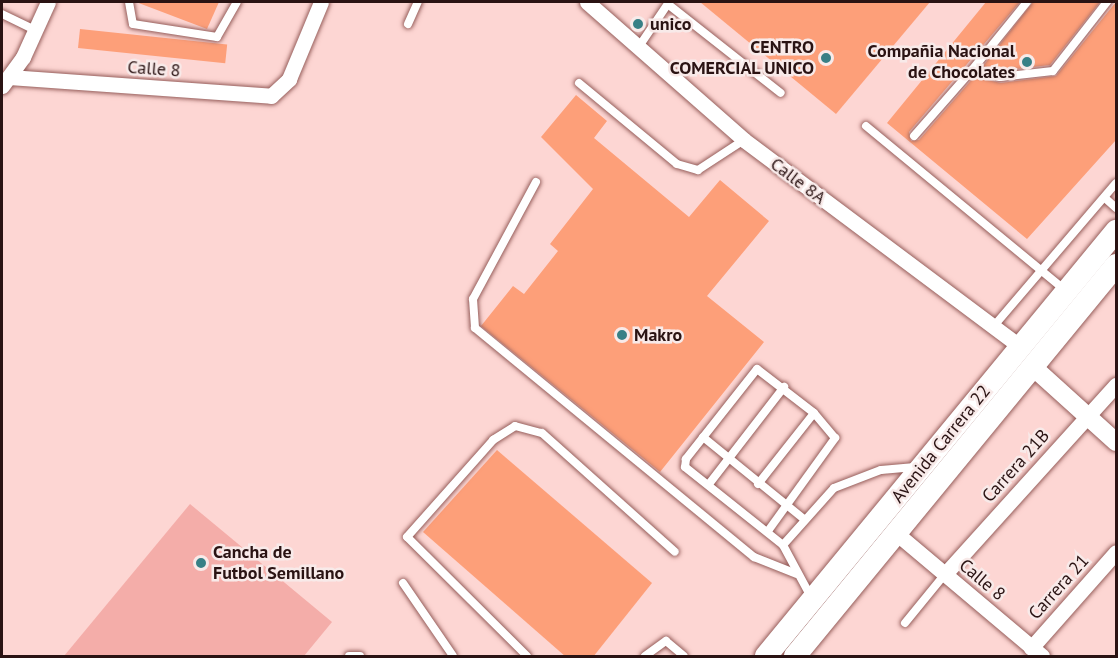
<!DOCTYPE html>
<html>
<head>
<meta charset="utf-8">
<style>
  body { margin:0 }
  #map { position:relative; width:1118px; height:658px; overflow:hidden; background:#fdd6d3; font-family:"PT Sans",sans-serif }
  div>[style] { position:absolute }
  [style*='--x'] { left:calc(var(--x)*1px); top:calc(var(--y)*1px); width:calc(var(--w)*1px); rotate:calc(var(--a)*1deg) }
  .green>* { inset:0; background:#f4ada9 }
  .building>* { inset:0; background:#fd9f79; transform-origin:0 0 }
  .roads { filter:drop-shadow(0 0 2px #965e5b) drop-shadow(0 0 2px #965e5b) }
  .service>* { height:8px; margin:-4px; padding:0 4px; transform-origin:4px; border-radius:4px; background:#fff }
  .minor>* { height:15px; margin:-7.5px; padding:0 7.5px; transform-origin:7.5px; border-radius:7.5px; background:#fff }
  .tertiary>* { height:18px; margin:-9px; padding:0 9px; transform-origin:9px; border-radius:9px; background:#fff }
  .primary>* { height:22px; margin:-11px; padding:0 11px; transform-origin:11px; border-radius:11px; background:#fff }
  .dots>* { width:16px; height:16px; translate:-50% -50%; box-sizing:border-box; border:3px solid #f8eae9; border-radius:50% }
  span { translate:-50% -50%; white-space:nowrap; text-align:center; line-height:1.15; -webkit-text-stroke:5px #f8eae9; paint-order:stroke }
  .poi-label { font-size:18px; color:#2a1313; font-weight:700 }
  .left { translate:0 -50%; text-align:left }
  .right { translate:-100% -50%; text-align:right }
  .street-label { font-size:18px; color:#2a1313 }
  .frame { position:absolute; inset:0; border:3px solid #2a1313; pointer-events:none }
</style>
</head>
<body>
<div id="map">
  <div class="green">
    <i style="clip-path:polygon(190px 504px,332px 622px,304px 656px,64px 656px)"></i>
  </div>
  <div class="building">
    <i style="clip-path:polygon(136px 2px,219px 2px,207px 29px)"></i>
    <i style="clip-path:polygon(700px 2px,930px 2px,836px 114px)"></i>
    <i style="clip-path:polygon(986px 2px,1020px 2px,909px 132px,911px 141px,919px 140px,974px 77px,1001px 83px,1056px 76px,1116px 2px,1116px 140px,1027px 239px,887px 123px)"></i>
    <i style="clip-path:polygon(1033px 2px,1100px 2px,1050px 65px,1000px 71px,983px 66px)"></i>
    <i style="left:80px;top:29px;width:148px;height:19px;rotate:6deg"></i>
    <i style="clip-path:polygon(576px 95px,607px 121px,594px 138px,689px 217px,720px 180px,769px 221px,707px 296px,764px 342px,660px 472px,481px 326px,513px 286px,524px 294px,558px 251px,550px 244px,593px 189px,541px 137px)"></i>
    <i style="clip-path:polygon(497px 450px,652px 583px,593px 657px,566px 657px,423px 532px)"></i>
  </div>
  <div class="roads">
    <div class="service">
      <i style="--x:129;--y:2;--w:22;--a:80"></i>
      <i style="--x:133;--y:24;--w:85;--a:8.8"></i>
      <i style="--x:217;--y:37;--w:40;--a:-60.3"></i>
      <i style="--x:669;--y:5;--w:142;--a:38.2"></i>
      <i style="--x:2;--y:14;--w:37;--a:26"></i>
      <i style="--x:408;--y:24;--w:24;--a:-66"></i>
      <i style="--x:640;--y:45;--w:52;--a:-56"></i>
      <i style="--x:972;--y:70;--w:87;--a:-51"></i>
      <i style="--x:579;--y:83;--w:127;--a:39.6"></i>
      <i style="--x:677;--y:164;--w:22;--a:16"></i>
      <i style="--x:698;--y:170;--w:55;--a:-33.1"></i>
      <i style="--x:866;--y:126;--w:256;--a:39.5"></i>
      <i style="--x:914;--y:136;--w:88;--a:-48.7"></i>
      <i style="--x:972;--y:70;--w:29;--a:14"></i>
      <i style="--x:1000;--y:77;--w:53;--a:-6.5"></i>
      <i style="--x:1053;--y:71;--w:88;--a:-52"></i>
      <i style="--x:536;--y:182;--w:133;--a:118.3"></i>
      <i style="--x:473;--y:299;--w:29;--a:86"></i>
      <i style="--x:475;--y:328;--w:361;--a:39.4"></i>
      <i style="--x:754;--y:557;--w:46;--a:21.6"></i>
      <i style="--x:1105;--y:198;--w:15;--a:42"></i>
      <i style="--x:993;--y:327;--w:189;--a:-49.5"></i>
      <i style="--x:703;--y:437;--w:130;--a:39.1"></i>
      <i style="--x:709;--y:484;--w:123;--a:-52.3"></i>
      <i style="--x:758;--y:484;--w:90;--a:-51.7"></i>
      <i style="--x:768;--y:531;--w:115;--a:-54.2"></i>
      <i style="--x:835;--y:438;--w:33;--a:-130"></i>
      <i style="--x:814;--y:413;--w:72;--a:-142.3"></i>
      <i style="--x:757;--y:369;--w:115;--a:128.3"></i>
      <i style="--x:686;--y:459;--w:8;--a:97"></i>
      <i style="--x:685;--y:467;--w:125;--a:38.5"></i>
      <i style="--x:783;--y:545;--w:59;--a:61.7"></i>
      <i style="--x:783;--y:545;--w:76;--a:-48.2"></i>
      <i style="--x:834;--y:488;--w:50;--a:-21"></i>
      <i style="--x:881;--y:470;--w:34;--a:-5"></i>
      <i style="--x:403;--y:583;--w:88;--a:55.6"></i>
      <i style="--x:905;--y:623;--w:63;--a:-50.8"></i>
      <i style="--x:349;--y:656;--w:11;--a:0"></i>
      <i style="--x:527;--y:656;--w:169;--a:-135.2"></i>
      <i style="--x:407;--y:537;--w:130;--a:-48.4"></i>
      <i style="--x:493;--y:440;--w:26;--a:-32"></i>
      <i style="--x:515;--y:426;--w:28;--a:15"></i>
      <i style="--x:542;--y:433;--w:178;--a:41.8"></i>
      <i style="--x:645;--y:656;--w:26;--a:-36"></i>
      <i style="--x:666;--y:641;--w:23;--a:40"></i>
    </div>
    <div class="minor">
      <i style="--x:587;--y:2;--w:209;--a:41.3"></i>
      <i style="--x:744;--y:140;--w:346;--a:36.8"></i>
      <i style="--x:9;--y:77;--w:263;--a:4.1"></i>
      <i style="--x:271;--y:96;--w:25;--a:-43"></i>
      <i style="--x:289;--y:79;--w:83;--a:-67.4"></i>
      <i style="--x:2;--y:86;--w:36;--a:-54"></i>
      <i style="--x:23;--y:57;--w:60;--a:-65.6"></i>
      <i style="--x:896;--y:533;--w:191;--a:40.1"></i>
      <i style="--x:945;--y:574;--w:255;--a:-47.9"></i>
      <i style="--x:1031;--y:648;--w:128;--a:-48.5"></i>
    </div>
    <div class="tertiary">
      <i style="--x:1033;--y:367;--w:112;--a:42.1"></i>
    </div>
    <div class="primary">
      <i style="--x:766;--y:656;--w:551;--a:-50.53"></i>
      <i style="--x:795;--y:656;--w:506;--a:-50.61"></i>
    </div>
  </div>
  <div class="dots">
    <i style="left:638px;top:24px;background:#388086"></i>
    <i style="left:826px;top:58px;background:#388086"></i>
    <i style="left:1027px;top:62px;background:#388086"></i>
    <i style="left:622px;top:335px;background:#388086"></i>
    <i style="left:201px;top:563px;background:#388086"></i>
  </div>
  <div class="poi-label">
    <span class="left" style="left:650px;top:24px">unico</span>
    <span class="right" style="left:814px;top:58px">CENTRO<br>COMERCIAL UNICO</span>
    <span class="right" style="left:1015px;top:62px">Compañia Nacional<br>de Chocolates</span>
    <span class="left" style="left:634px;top:335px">Makro</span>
    <span class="left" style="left:213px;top:563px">Cancha de<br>Futbol Semillano</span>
  </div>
  <div class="street-label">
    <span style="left:154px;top:69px;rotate:4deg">Calle 8</span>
    <span style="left:798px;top:181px;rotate:37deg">Calle 8A</span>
    <span style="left:941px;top:444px;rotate:-51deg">Avenida Carrera 22</span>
    <span style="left:1016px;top:466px;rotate:-48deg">Carrera 21B</span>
    <span style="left:982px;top:580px;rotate:40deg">Calle 8</span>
    <span style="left:1059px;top:587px;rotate:-48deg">Carrera 21</span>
  </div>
  <div class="frame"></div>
</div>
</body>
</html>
